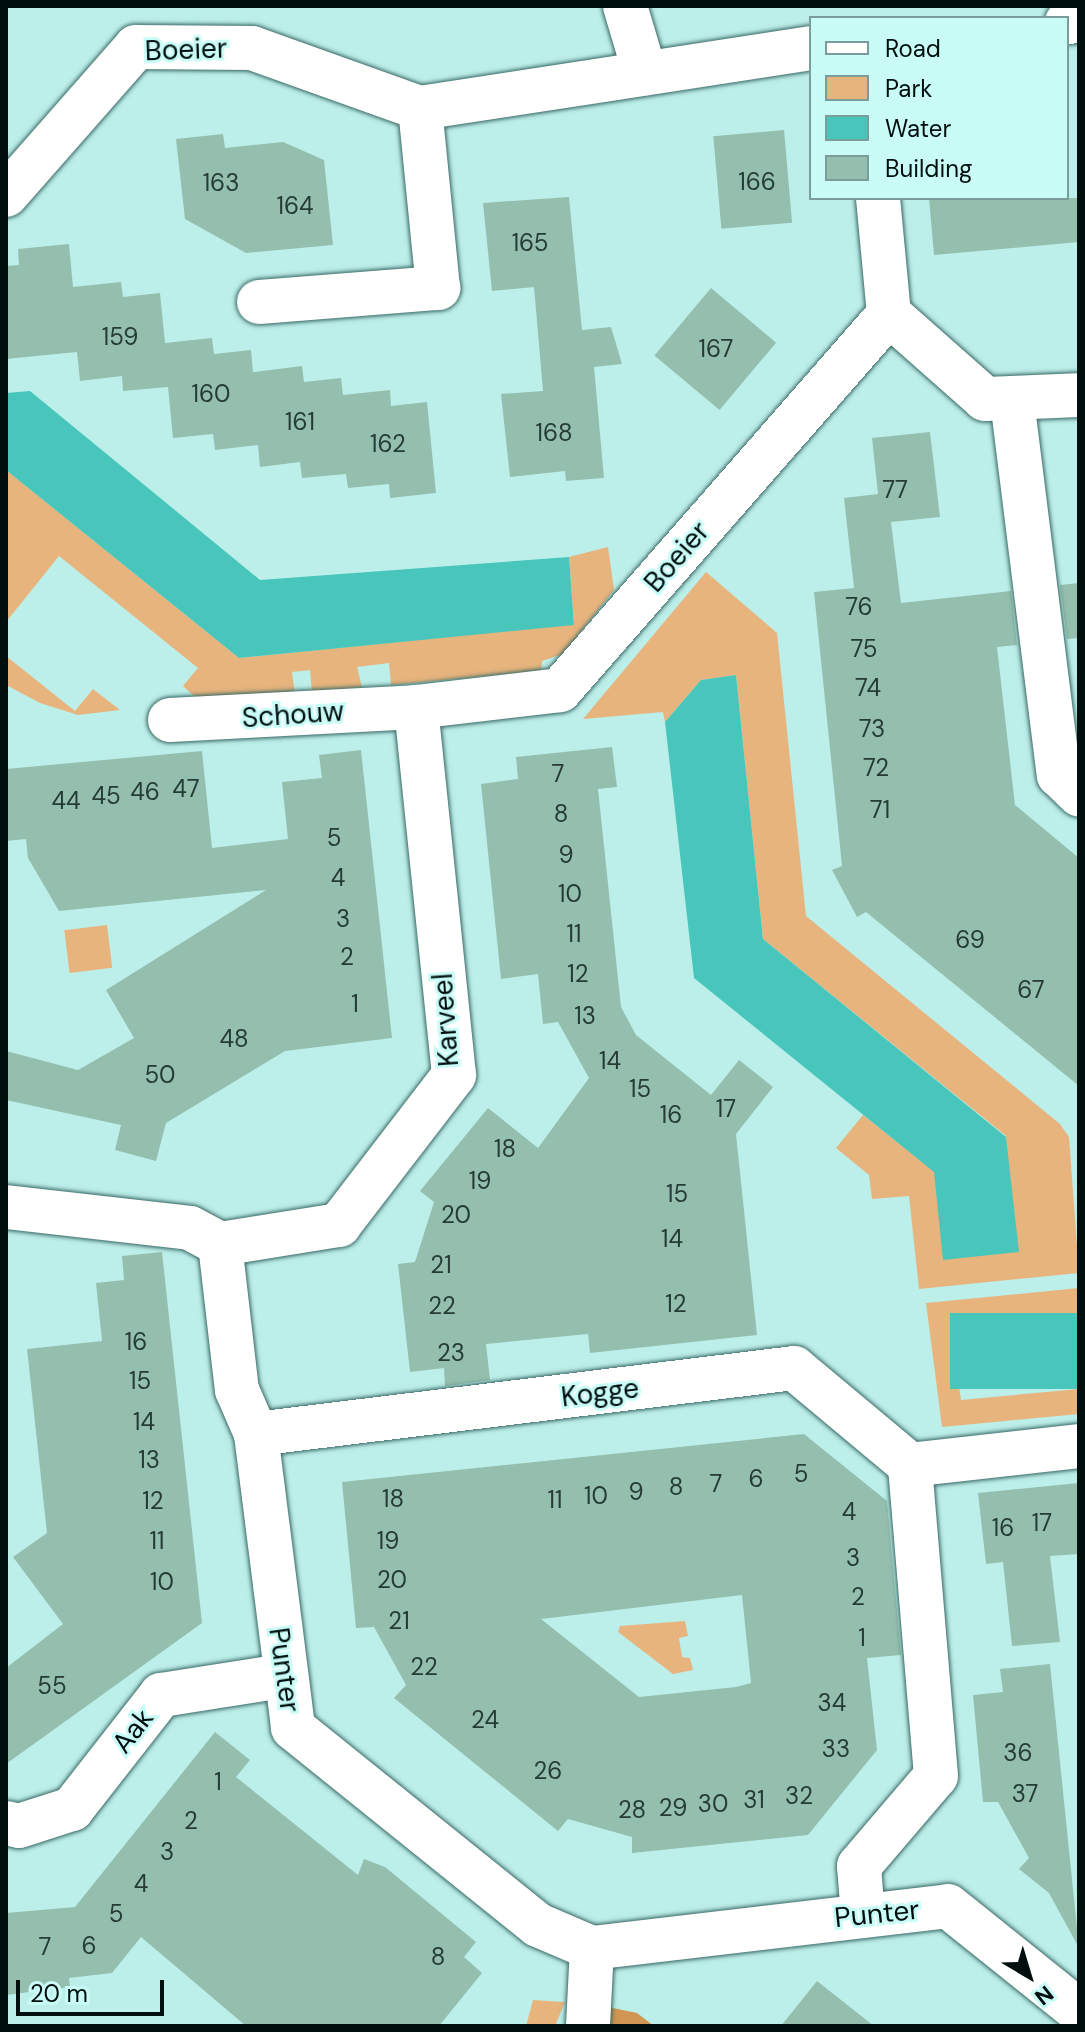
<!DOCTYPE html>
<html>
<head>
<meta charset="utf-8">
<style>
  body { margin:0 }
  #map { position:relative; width:1085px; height:2032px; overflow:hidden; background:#bdefea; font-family:"DM Sans",sans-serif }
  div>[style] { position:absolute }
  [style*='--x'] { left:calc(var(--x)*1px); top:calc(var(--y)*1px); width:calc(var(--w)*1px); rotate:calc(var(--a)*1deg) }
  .green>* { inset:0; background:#e7b47d; transform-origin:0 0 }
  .forest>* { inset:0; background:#d19653 }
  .water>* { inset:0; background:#49c6bc; transform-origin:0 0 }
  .building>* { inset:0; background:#94bfae; transform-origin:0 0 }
  .roads { filter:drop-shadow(0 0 2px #3a6965) drop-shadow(0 0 2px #3a6965) }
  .minor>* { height:44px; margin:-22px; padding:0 22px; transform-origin:22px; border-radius:22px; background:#fff }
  span { translate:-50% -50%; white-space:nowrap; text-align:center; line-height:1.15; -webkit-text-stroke:6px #cafcf7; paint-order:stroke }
  .number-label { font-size:24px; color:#253b36 }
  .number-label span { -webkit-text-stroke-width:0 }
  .street-label { font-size:28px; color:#000f0e }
  .frame { position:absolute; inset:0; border:8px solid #000f0e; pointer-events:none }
  .legend { position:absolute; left:809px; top:16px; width:260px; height:184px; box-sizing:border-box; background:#cafcf7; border:2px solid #799d9a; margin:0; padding:10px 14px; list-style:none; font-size:24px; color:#000f0e }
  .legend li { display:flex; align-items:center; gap:16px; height:40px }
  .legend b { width:40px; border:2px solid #799d9a }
  .north { position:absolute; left:989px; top:1936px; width:80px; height:80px; -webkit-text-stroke:6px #cafcf7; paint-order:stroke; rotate:142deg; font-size:22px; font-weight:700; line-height:32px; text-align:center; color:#000f0e }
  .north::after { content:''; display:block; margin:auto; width:28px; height:36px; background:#000f0e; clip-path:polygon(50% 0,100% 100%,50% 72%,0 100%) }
  .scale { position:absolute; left:16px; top:1980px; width:148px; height:36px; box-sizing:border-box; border:4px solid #000f0e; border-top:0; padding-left:10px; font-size:24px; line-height:28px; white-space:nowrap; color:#000f0e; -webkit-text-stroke:6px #cafcf7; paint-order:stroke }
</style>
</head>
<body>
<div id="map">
  <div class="green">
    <i style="clip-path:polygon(6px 470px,239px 658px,574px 624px,569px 557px,608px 547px,614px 590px,563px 654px,542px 661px,541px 671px,391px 685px,389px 663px,357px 667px,362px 687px,312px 692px,310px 670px,292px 672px,295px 695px,203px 704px,183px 686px,198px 668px,59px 556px,6px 622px)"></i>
    <i style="clip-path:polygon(706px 572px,777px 633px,806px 916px,1060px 1124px,1069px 1137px,1079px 1273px,919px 1289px,909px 1196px,872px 1199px,869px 1175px,836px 1148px,863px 1115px,935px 1172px,1006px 1136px,763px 939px,736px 675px,701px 680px,665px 722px,663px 712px,583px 719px)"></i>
    <i style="clip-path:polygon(6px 656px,75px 711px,93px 689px,120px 710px,78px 715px,40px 703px,6px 685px)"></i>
    <i style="left:107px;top:925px;width:43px;height:43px;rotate:83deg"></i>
    <i style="clip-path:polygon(1079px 1288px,1079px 1313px,951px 1326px,961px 1400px,1079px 1389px,1079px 1414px,942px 1427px,926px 1303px)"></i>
    <i style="clip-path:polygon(685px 1621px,688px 1636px,679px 1638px,682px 1657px,690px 1658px,693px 1670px,673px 1674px,618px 1632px,620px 1626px)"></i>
    <i style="clip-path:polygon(533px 2000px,565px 2002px,555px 2026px,526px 2026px)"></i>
  </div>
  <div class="forest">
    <i style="clip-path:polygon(608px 2007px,637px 2013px,654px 2026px,606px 2026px)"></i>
  </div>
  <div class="water">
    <i style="clip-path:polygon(30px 391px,260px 580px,569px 557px,574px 625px,239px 658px,6px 470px,6px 393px)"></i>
    <i style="clip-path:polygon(736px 675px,763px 939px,1006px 1137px,1019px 1252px,943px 1260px,934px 1172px,694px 978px,665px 722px,701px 680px)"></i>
    <i style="left:1079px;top:1313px;width:76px;height:129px;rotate:90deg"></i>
  </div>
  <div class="building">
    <i style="left:784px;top:130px;width:93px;height:71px;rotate:85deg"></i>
    <i style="clip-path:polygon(223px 134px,225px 148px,283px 142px,324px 160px,333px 245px,246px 253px,185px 219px,176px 139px)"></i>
    <i style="clip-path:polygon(569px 197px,582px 330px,611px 327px,622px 364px,594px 367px,604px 478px,566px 481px,565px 471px,510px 477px,501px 394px,543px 391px,534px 287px,492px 291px,483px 203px)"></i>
    <i style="clip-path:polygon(929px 198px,1079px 198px,1079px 242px,934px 255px)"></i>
    <i style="clip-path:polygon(69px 244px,73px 287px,121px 282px,123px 297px,160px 293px,165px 343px,212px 338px,214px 354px,251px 350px,253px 372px,302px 366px,304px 382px,341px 378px,343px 395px,390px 390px,391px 406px,427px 402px,436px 493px,390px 498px,389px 484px,348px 488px,346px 474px,302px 478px,300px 462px,260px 467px,258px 445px,215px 450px,213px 434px,173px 438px,168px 387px,123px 391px,122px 376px,80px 381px,77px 352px,6px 359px,6px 266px,19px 265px,18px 249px)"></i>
    <i style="left:711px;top:288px;width:85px;height:88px;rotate:40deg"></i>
    <i style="clip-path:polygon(930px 432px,940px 517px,891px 522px,901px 603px,1011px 591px,1017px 645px,997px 647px,1015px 805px,1079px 858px,1079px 1086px,866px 912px,857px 917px,832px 870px,842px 866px,814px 592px,854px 588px,844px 498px,878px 494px,872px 438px)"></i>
    <i style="clip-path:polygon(1079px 583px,1079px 638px,1067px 639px,1060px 585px)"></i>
    <i style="clip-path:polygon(612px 747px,617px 787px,598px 789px,621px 1007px,636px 1035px,711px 1095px,739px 1060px,773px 1087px,736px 1134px,757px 1335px,590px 1353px,588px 1334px,486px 1344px,490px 1380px,445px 1386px,444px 1368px,410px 1372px,398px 1264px,415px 1262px,434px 1202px,420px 1191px,488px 1108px,538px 1148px,589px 1078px,558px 1022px,543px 1024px,538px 974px,501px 979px,481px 784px,518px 779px,516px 757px)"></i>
    <i style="clip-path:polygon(361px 750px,392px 1038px,285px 1051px,166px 1123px,156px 1161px,115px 1150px,121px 1125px,6px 1100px,6px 1051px,78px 1070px,134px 1038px,106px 990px,266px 890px,59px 911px,28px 858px,26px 839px,6px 841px,6px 769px,202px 751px,212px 848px,288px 839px,282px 782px,322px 778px,319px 755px)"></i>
    <i style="clip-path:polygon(162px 1252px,202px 1623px,6px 1764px,6px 1668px,63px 1624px,13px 1557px,47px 1533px,27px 1349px,102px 1341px,96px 1283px,124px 1280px,122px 1256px)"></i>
    <i style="clip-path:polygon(evenodd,804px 1434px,887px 1501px,901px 1655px,867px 1658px,877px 1750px,808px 1835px,632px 1853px,632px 1837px,568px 1819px,558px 1831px,394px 1698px,406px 1685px,374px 1627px,356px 1628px,342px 1482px,804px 1434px,742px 1595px,751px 1683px,736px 1687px,639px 1697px,541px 1619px,742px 1595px)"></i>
    <i style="clip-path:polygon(1079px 1483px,1079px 1554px,1050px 1556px,1060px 1642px,1012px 1646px,1003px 1562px,986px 1564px,978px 1493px)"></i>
    <i style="clip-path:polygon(1050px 1664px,1079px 1948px,1049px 1893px,1019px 1869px,1029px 1858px,998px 1802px,983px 1802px,973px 1695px,1003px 1692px,1000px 1669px)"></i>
    <i style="clip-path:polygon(215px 1732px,250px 1760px,236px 1777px,358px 1875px,364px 1859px,385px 1867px,476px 1942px,464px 1957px,482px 1973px,439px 2026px,246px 2026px,141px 1937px,112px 1973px,69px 1978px,70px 1987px,6px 1995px,6px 1913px,75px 1907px)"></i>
    <i style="clip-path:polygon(817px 1981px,874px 2026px,781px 2026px)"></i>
  </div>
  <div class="roads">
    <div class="minor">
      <i style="--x:625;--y:6;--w:70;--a:73.4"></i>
      <i style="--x:1067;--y:22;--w:12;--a:-5"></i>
      <i style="--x:6;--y:195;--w:197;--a:-48.7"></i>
      <i style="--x:136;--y:47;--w:116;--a:0.5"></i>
      <i style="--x:252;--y:48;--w:178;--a:19.7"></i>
      <i style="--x:420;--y:108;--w:396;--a:-8.7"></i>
      <i style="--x:878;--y:198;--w:117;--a:84.6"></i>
      <i style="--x:889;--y:314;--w:128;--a:41.5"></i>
      <i style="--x:985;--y:399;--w:94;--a:-2.4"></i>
      <i style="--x:259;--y:302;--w:180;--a:-4.5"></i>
      <i style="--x:438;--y:288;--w:181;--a:-95.7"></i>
      <i style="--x:1012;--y:400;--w:378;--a:82.9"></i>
      <i style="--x:1059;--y:775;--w:28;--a:44"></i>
      <i style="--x:170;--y:720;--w:246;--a:-3"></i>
      <i style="--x:416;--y:707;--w:145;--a:-6.7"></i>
      <i style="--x:560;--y:690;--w:500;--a:-48.8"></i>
      <i style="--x:6;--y:1207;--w:185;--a:6.5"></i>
      <i style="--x:190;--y:1228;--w:34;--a:28"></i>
      <i style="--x:220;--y:1244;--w:147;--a:83.4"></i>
      <i style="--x:237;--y:1390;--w:48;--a:66.6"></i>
      <i style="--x:256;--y:1434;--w:296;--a:82.8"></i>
      <i style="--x:293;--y:1728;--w:314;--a:38.8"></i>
      <i style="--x:538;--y:1925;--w:59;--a:23.1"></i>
      <i style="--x:592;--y:1948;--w:358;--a:-6.7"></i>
      <i style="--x:948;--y:1906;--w:168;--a:38.7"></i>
      <i style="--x:220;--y:1244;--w:121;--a:-9.1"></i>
      <i style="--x:339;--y:1225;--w:189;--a:-52.5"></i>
      <i style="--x:454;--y:1075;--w:370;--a:-95.9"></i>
      <i style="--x:256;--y:1434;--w:542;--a:-6.99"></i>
      <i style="--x:794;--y:1368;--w:151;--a:39.9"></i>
      <i style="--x:910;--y:1465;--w:170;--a:-6.4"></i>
      <i style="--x:6;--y:1823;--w:13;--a:13"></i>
      <i style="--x:19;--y:1826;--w:56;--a:-17.8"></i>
      <i style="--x:72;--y:1809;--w:145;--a:-52"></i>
      <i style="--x:161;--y:1695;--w:122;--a:-8.9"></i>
      <i style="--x:863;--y:1916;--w:50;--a:-94.6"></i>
      <i style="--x:859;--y:1866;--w:118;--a:-49.5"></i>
      <i style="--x:936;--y:1776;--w:312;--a:-94.8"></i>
      <i style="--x:588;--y:2026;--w:78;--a:-87.1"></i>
    </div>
  </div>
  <div class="number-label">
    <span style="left:757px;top:182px">166</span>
    <span style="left:221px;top:183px">163</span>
    <span style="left:295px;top:206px">164</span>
    <span style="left:530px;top:243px">165</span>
    <span style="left:120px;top:337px">159</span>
    <span style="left:716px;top:349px">167</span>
    <span style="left:211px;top:394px">160</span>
    <span style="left:300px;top:422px">161</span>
    <span style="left:554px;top:433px">168</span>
    <span style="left:388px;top:444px">162</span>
    <span style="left:895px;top:490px">77</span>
    <span style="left:859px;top:607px">76</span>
    <span style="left:864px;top:649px">75</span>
    <span style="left:868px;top:688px">74</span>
    <span style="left:872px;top:729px">73</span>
    <span style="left:876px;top:768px">72</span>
    <span style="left:558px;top:774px">7</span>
    <span style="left:186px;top:789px">47</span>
    <span style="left:145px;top:792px">46</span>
    <span style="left:106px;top:796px">45</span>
    <span style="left:66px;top:801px">44</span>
    <span style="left:880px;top:810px">71</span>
    <span style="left:561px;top:814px">8</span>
    <span style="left:334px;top:838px">5</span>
    <span style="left:566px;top:855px">9</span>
    <span style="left:338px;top:878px">4</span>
    <span style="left:570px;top:894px">10</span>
    <span style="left:343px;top:919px">3</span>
    <span style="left:574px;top:934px">11</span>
    <span style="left:970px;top:940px">69</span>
    <span style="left:347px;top:957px">2</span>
    <span style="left:578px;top:974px">12</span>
    <span style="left:1031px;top:990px">67</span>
    <span style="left:355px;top:1004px">1</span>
    <span style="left:585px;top:1016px">13</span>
    <span style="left:234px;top:1039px">48</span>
    <span style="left:610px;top:1061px">14</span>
    <span style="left:160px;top:1075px">50</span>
    <span style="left:640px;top:1089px">15</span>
    <span style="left:726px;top:1109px">17</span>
    <span style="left:671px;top:1115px">16</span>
    <span style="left:505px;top:1149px">18</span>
    <span style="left:480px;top:1181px">19</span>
    <span style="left:677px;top:1194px">15</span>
    <span style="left:456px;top:1215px">20</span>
    <span style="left:672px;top:1239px">14</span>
    <span style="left:441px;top:1265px">21</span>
    <span style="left:676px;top:1304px">12</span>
    <span style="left:442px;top:1306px">22</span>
    <span style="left:136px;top:1342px">16</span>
    <span style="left:451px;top:1353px">23</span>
    <span style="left:140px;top:1381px">15</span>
    <span style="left:144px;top:1422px">14</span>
    <span style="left:149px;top:1460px">13</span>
    <span style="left:801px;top:1474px">5</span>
    <span style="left:756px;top:1479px">6</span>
    <span style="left:716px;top:1484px">7</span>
    <span style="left:676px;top:1487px">8</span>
    <span style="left:636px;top:1492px">9</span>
    <span style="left:596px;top:1496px">10</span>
    <span style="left:393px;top:1499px">18</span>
    <span style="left:555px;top:1500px">11</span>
    <span style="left:153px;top:1501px">12</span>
    <span style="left:849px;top:1512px">4</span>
    <span style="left:1042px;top:1523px">17</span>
    <span style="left:1003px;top:1528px">16</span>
    <span style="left:157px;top:1541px">11</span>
    <span style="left:388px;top:1541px">19</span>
    <span style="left:853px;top:1558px">3</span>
    <span style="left:392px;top:1580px">20</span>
    <span style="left:162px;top:1582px">10</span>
    <span style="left:858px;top:1597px">2</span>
    <span style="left:399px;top:1621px">21</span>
    <span style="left:862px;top:1638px">1</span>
    <span style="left:424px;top:1667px">22</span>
    <span style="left:52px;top:1686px">55</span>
    <span style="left:832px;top:1703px">34</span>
    <span style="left:485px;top:1720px">24</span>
    <span style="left:836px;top:1749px">33</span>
    <span style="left:1018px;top:1753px">36</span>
    <span style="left:548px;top:1771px">26</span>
    <span style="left:218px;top:1782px">1</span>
    <span style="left:1025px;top:1794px">37</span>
    <span style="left:799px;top:1796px">32</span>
    <span style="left:754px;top:1800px">31</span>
    <span style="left:713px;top:1804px">30</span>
    <span style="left:673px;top:1808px">29</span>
    <span style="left:632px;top:1810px">28</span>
    <span style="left:191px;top:1821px">2</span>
    <span style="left:167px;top:1852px">3</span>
    <span style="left:141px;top:1884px">4</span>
    <span style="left:116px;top:1914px">5</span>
    <span style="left:89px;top:1946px">6</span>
    <span style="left:45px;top:1947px">7</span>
    <span style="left:438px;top:1957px">8</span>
  </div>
  <div class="street-label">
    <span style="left:186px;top:50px;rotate:-2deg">Boeier</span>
    <span style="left:677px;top:557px;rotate:-49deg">Boeier</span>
    <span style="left:293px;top:715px;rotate:-4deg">Schouw</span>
    <span style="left:446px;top:1020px;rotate:-94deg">Karveel</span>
    <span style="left:600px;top:1393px;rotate:-7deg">Kogge</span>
    <span style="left:284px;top:1670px;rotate:82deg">Punter</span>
    <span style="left:133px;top:1731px;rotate:-52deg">Aak</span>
    <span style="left:877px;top:1914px;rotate:-6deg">Punter</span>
  </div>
  <div class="frame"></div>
  <ul class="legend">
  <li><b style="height:10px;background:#fff"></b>Road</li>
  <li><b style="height:22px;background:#e7b47d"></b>Park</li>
  <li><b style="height:22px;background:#49c6bc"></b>Water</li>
  <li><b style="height:22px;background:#94bfae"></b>Building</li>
  </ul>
  <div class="north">N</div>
  <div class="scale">20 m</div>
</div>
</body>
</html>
